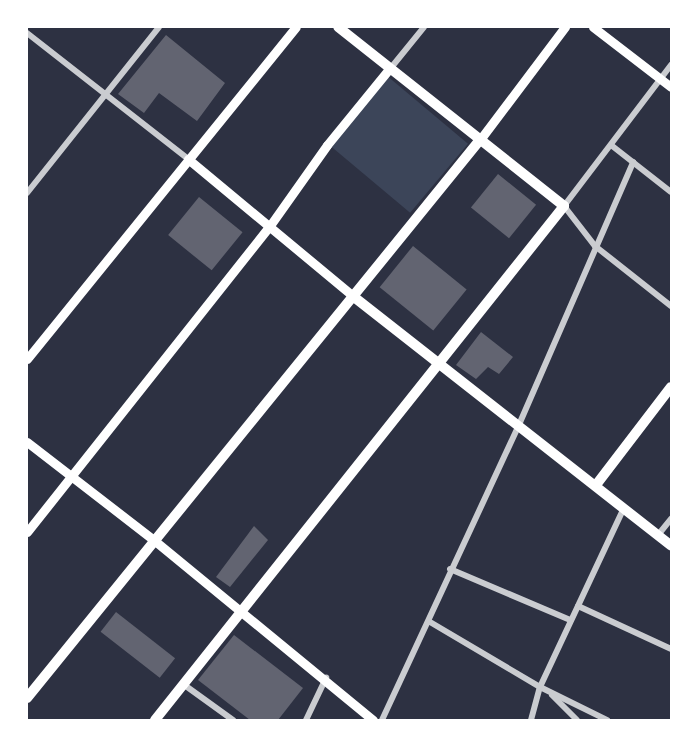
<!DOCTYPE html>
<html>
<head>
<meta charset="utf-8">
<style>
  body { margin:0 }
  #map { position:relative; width:698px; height:747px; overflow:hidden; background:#2d3142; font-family:"Roboto Serif",serif }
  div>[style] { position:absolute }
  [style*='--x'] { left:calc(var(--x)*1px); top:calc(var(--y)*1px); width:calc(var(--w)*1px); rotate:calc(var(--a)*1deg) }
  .green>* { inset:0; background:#3c4559; transform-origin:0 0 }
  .building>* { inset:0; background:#626471; transform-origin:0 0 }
  .minor>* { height:6px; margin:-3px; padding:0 3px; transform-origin:3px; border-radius:3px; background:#caccd0 }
  .secondary>* { height:9px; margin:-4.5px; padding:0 4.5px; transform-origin:4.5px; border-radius:4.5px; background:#fff }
  .primary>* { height:10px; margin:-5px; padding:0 5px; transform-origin:5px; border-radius:5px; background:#fff }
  span { translate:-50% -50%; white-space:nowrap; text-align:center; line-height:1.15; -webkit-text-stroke:4.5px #fff; paint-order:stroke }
  .frame { position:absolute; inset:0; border:28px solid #fff; pointer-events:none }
</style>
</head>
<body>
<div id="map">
  <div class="green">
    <i style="left:386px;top:75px;width:107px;height:90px;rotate:40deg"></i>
  </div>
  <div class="building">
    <i style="clip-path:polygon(166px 35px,225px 83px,197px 121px,159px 93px,144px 113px,118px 94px)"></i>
    <i style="left:498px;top:174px;width:49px;height:43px;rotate:39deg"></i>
    <i style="left:199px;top:197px;width:56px;height:49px;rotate:39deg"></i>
    <i style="left:413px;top:246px;width:69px;height:53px;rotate:39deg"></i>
    <i style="clip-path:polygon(481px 332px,513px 357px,499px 374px,488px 367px,476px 379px,456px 365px)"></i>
    <i style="clip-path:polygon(254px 526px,268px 540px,230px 587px,216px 577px)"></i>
    <i style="left:116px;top:612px;width:75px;height:25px;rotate:38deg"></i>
    <i style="clip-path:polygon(234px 635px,303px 688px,278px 720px,250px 720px,198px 680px)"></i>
  </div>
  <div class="minor">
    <i style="--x:27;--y:33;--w:204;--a:38"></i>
    <i style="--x:671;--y:65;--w:177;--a:127.2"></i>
    <i style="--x:564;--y:206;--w:51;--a:52.2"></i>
    <i style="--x:595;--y:246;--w:97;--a:38.3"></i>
    <i style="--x:390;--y:69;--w:54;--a:-51"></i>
    <i style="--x:611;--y:145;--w:76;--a:38.1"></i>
    <i style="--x:27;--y:193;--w:212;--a:-51.5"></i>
    <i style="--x:658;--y:535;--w:21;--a:-51"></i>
    <i style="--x:450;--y:569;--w:130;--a:23"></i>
    <i style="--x:578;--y:606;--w:102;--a:24.8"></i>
    <i style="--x:430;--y:622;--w:128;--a:30.6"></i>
    <i style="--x:540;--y:687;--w:75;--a:26.2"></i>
    <i style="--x:183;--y:684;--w:62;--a:35.8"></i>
    <i style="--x:552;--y:695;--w:35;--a:45"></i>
    <i style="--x:306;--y:720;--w:47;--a:-64.5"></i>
    <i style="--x:382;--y:720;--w:323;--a:-65.1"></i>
    <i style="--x:518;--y:427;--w:289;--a:-66.5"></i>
    <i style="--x:531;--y:720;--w:34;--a:-75"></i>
    <i style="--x:540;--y:687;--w:198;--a:-64.9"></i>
  </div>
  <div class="secondary">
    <i style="--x:593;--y:27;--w:98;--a:37.6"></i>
    <i style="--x:479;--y:141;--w:143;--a:-53"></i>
    <i style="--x:188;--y:159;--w:216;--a:39.7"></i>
    <i style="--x:27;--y:359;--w:427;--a:-51"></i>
    <i style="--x:27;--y:442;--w:162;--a:37.7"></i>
    <i style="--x:155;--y:541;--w:282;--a:39.4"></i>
    <i style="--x:27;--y:532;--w:389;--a:-51.6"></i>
    <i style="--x:269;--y:227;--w:100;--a:-54.7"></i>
    <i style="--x:327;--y:145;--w:98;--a:-50.8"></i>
  </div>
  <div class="primary">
    <i style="--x:354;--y:297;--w:403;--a:38.1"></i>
    <i style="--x:596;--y:485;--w:123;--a:-52.6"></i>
    <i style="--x:27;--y:698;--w:717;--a:-50.94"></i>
    <i style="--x:155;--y:720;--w:657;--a:-51.49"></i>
    <i style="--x:564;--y:206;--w:288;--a:-141.6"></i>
  </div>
  <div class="frame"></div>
</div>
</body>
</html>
